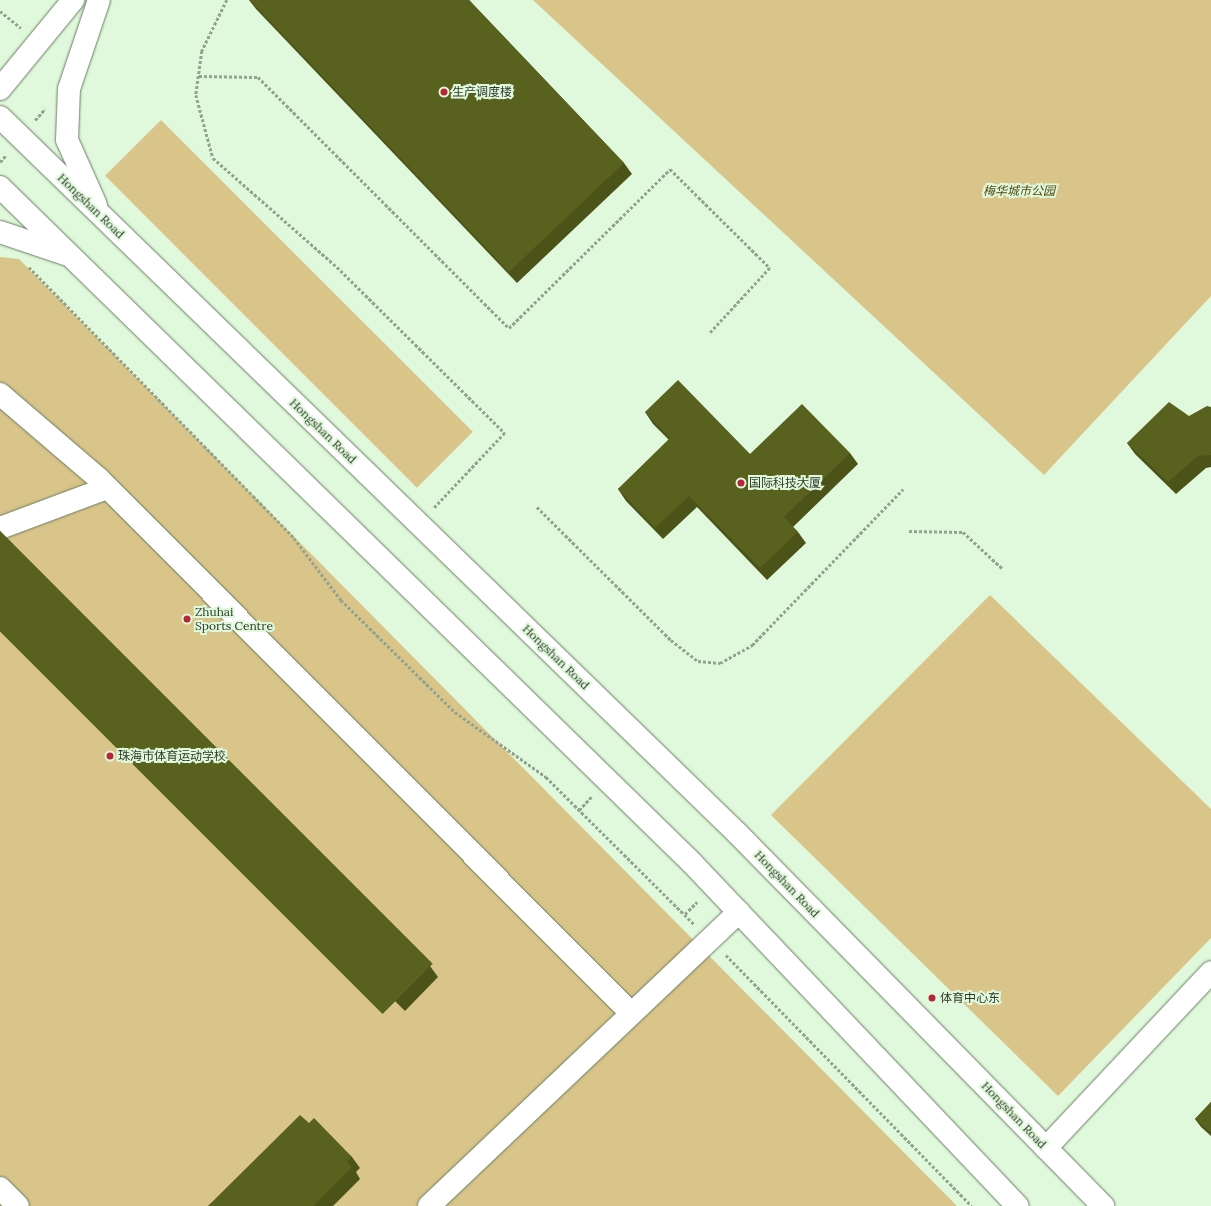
<!DOCTYPE html>
<html>
<head>
<meta charset="utf-8">
<style>
  body { margin:0 }
  #map { position:relative; width:1211px; height:1206px; overflow:hidden; background:#e0f8db; font-family:Lora,"Noto Sans SC",serif }
  div>[style] { position:absolute }
  [style*='--x'] { left:calc(var(--x)*1px); top:calc(var(--y)*1px); width:calc(var(--w)*1px); rotate:calc(var(--a)*1deg) }
  .green>* { inset:0; background:#d9c589; transform-origin:0 0 }
  .path>* { height:2.5px; margin-top:-1.25px; transform-origin:0; background:repeating-linear-gradient(90deg,#92a38e 0 3px,transparent 0 5px) }
  .roads { filter:drop-shadow(0 0 1px #697e64) drop-shadow(0 0 1px #697e64) }
  .minor>* { height:22px; margin:-11px; padding:0 11px; transform-origin:11px; border-radius:11px; background:#fff }
  .major>* { height:22px; margin:-11px; padding:0 11px; transform-origin:11px; border-radius:11px; background:#fff }
  .wall>* { inset:0; background:#4c5319 }
  .building>* { inset:0; background:#58611d; transform-origin:0 0 }
  .dots>* { width:11px; height:11px; translate:-50% -50%; box-sizing:border-box; border:2px solid #e0f8db; border-radius:50% }
  span { translate:-50% -50%; white-space:nowrap; text-align:center; line-height:1.15; -webkit-text-stroke:4px #e0f8db; paint-order:stroke }
  .poi-label { font-size:12px; color:#2f382d }
  .left { translate:0 -50%; text-align:left }
  .park-label { font-size:12px; color:#55460f; font-style:italic }
  .street-label { font-size:12px; color:#2f382d }
</style>
</head>
<body>
<div id="map">
  <div class="green">
    <i style="clip-path:polygon(533px 0,1211px 0,1211px 296px,1044px 475px)"></i>
    <i style="left:161px;top:120px;width:441px;height:79px;rotate:45deg"></i>
    <i style="clip-path:polygon(0 257px,19px 259px,957px 1206px,0 1206px)"></i>
    <i style="clip-path:polygon(990px 595px,1211px 809px,1211px 938px,1058px 1096px,771px 815px)"></i>
  </div>
  <div class="path">
    <i style="--x:227;--y:0;--w:57;--a:116.1"></i>
    <i style="--x:202;--y:51;--w:44;--a:97.8"></i>
    <i style="--x:196;--y:95;--w:65;--a:74.9"></i>
    <i style="--x:213;--y:158;--w:165;--a:41.3"></i>
    <i style="--x:337;--y:267;--w:236;--a:44.7"></i>
    <i style="--x:505;--y:433;--w:103;--a:133.4"></i>
    <i style="--x:0;--y:11;--w:27;--a:39"></i>
    <i style="--x:199;--y:76;--w:59;--a:1"></i>
    <i style="--x:258;--y:77;--w:355;--a:45"></i>
    <i style="--x:509;--y:328;--w:226;--a:-44.6"></i>
    <i style="--x:670;--y:169;--w:141;--a:44.7"></i>
    <i style="--x:770;--y:268;--w:90;--a:132.7"></i>
    <i style="--x:35;--y:120;--w:15;--a:-48"></i>
    <i style="--x:0;--y:162;--w:9;--a:-49"></i>
    <i style="--x:29;--y:267;--w:379;--a:45.6"></i>
    <i style="--x:294;--y:538;--w:78;--a:52.8"></i>
    <i style="--x:341;--y:600;--w:160;--a:44.5"></i>
    <i style="--x:455;--y:712;--w:112;--a:35.5"></i>
    <i style="--x:546;--y:777;--w:209;--a:44.8"></i>
    <i style="--x:537;--y:507;--w:189;--a:44.8"></i>
    <i style="--x:671;--y:640;--w:34;--a:38"></i>
    <i style="--x:698;--y:661;--w:22;--a:5"></i>
    <i style="--x:720;--y:663;--w:37;--a:-29"></i>
    <i style="--x:752;--y:645;--w:217;--a:-45.9"></i>
    <i style="--x:909;--y:531;--w:54;--a:1.1"></i>
    <i style="--x:963;--y:532;--w:54;--a:42.8"></i>
    <i style="--x:579;--y:810;--w:18;--a:-47"></i>
    <i style="--x:685;--y:914;--w:17;--a:-45"></i>
    <i style="--x:726;--y:955;--w:351;--a:45.6"></i>
  </div>
  <div class="roads">
    <div class="minor">
      <i style="--x:0;--y:394;--w:130;--a:40.6"></i>
      <i style="--x:99;--y:479;--w:754;--a:45.11"></i>
      <i style="--x:0;--y:528;--w:114;--a:-20.5"></i>
      <i style="--x:1046;--y:1148;--w:241;--a:-46.8"></i>
      <i style="--x:0;--y:1188;--w:25;--a:45"></i>
      <i style="--x:429;--y:1206;--w:427;--a:-43.5"></i>
    </div>
    <div class="major">
      <i style="--x:0;--y:89;--w:115;--a:-50.6"></i>
      <i style="--x:0;--y:117;--w:1028;--a:44.17"></i>
      <i style="--x:737;--y:833;--w:523;--a:45.54"></i>
      <i style="--x:0;--y:187;--w:967;--a:44.33"></i>
      <i style="--x:692;--y:863;--w:473;--a:46.5"></i>
      <i style="--x:96;--y:205;--w:71;--a:-114"></i>
      <i style="--x:67;--y:140;--w:51;--a:-87.8"></i>
      <i style="--x:69;--y:89;--w:94;--a:-71.4"></i>
      <i style="--x:0;--y:232;--w:69;--a:18.7"></i>
    </div>
  </div>
  <div class="wall">
    <i style="clip-path:polygon(249px 0,469px 0,624px 163px,632px 174px,517px 283px,256px 9px)"></i>
    <i style="clip-path:polygon(1211px 407px,1211px 467px,1206px 468px,1176px 494px,1135px 454px,1127px 443px)"></i>
    <i style="clip-path:polygon(645px 412px,750px 454px,850px 453px,858px 464px,793px 527px,798px 532px,806px 543px,767px 580px,697px 507px,663px 539px,626px 501px,618px 489px,669px 440px,653px 424px)"></i>
    <i style="clip-path:polygon(0 531px,430px 966px,438px 977px,405px 1011px,0 605px)"></i>
    <i style="clip-path:polygon(1211px 1102px,1211px 1136px,1201px 1127px,1195px 1119px)"></i>
    <i style="clip-path:polygon(309px 1123px,352px 1157px,360px 1168px,356px 1172px,360px 1179px,333px 1206px,208px 1206px)"></i>
  </div>
  <div class="building">
    <i style="clip-path:polygon(250px 0,469px 0,624px 163px,509px 272px)"></i>
    <i style="clip-path:polygon(678px 380px,750px 454px,802px 404px,850px 453px,784px 517px,798px 532px,760px 568px,689px 496px,655px 528px,618px 489px,670px 438px,645px 412px)"></i>
    <i style="clip-path:polygon(1169px 402px,1189px 416px,1207px 406px,1211px 407px,1211px 455px,1198px 456px,1168px 482px,1127px 443px)"></i>
    <i style="left:0;top:531px;width:612px;height:71px;rotate:45deg"></i>
    <i style="clip-path:polygon(1211px 1102px,1211px 1133px,1195px 1119px)"></i>
    <i style="clip-path:polygon(300px 1115px,309px 1123px,314px 1118px,352px 1157px,347px 1162px,352px 1167px,313px 1206px,208px 1206px)"></i>
  </div>
  <div class="dots">
    <i style="left:444px;top:92px;background:#b62538"></i>
    <i style="left:741px;top:483px;background:#b62538"></i>
    <i style="left:187px;top:619px;background:#b62538"></i>
    <i style="left:110px;top:756px;background:#b62538"></i>
    <i style="left:932px;top:998px;background:#b62538"></i>
  </div>
  <div class="poi-label">
    <span class="left" style="left:452px;top:92px">生产调度楼</span>
    <span class="left" style="left:749px;top:483px">国际科技大厦</span>
    <span class="left" style="left:195px;top:619px">Zhuhai<br>Sports Centre</span>
    <span class="left" style="left:118px;top:756px">珠海市体育运动学校</span>
    <span class="left" style="left:940px;top:998px">体育中心东</span>
  </div>
  <div class="park-label">
    <span style="left:1019px;top:191px">梅华城市公园</span>
  </div>
  <div class="street-label">
    <span style="left:91px;top:206px;rotate:44deg">Hongshan Road</span>
    <span style="left:323px;top:431px;rotate:44deg">Hongshan Road</span>
    <span style="left:556px;top:657px;rotate:44deg">Hongshan Road</span>
    <span style="left:787px;top:884px;rotate:46deg">Hongshan Road</span>
    <span style="left:1014px;top:1115px;rotate:46deg">Hongshan Road</span>
  </div>
</div>
</body>
</html>
